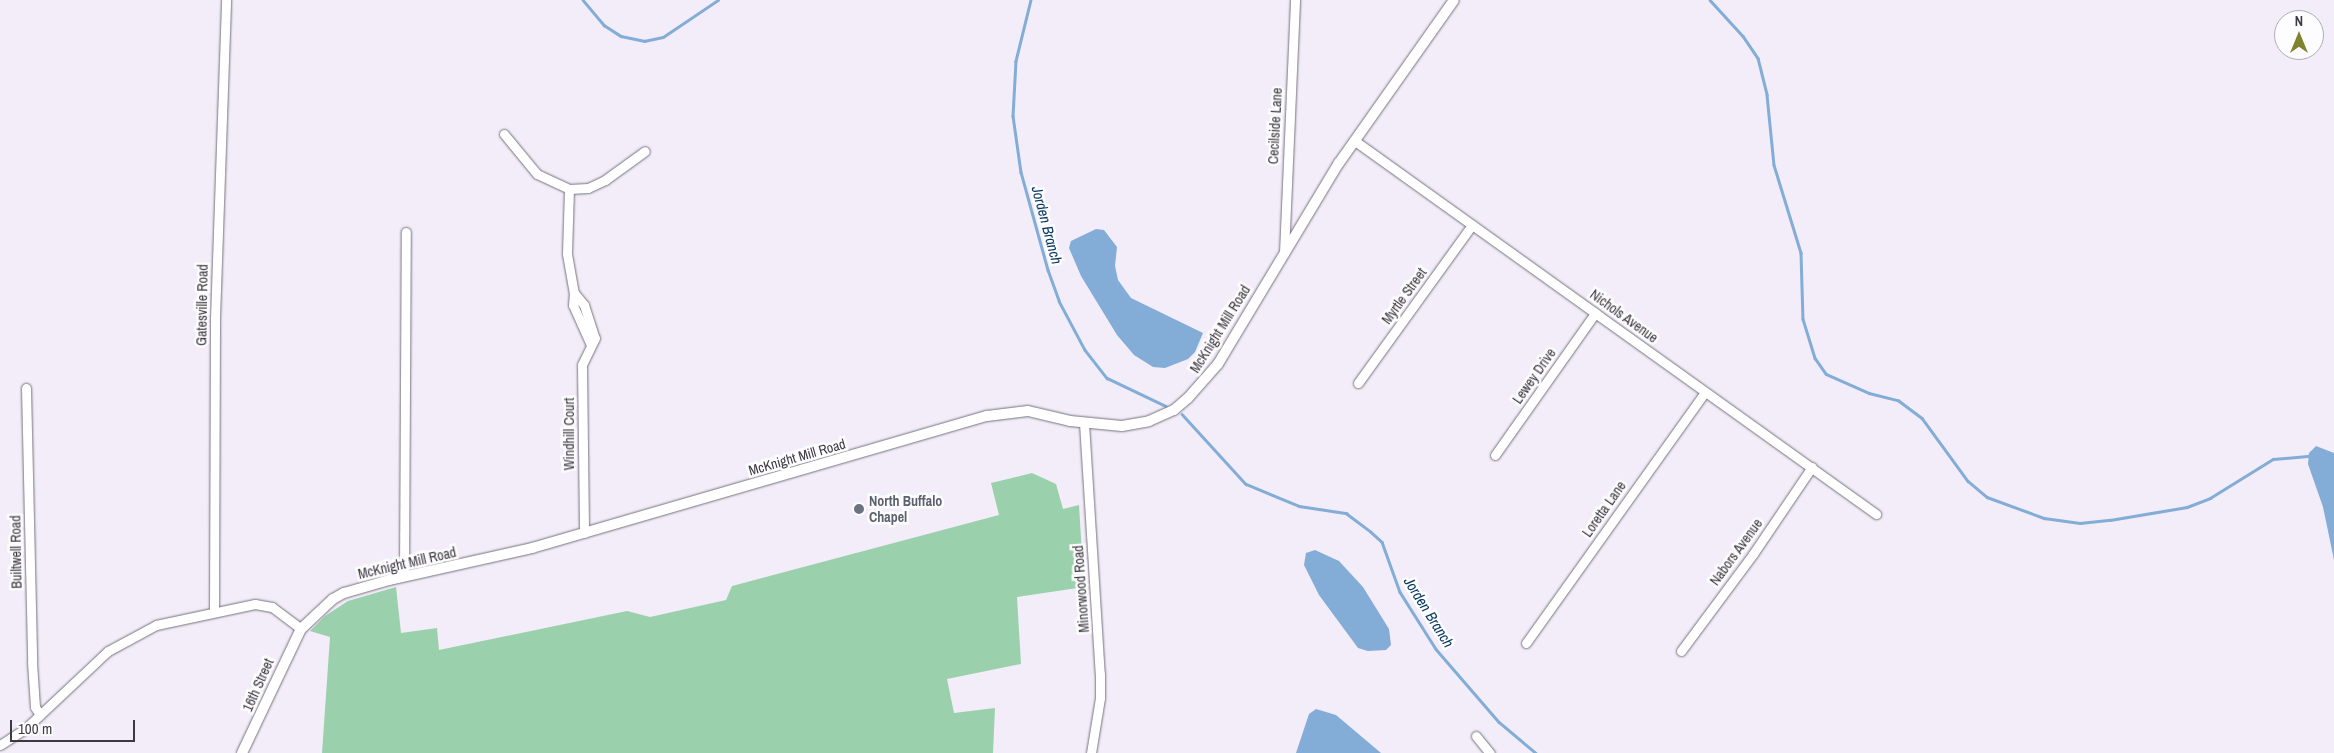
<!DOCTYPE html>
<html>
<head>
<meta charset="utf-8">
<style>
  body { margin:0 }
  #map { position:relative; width:2334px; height:753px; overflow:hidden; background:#f2edf9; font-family:"Archivo Narrow",sans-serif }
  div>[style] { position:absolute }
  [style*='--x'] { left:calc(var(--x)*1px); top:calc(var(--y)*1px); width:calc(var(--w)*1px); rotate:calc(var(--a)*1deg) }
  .forest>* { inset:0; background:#9bd0ac }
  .water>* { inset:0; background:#83add7 }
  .stream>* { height:2.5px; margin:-1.25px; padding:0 1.25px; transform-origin:1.25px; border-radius:1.25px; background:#83add7 }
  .roads { filter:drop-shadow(0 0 1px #76727c) drop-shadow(0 0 1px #76727c) }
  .minor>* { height:9px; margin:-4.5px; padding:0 4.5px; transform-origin:4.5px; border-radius:4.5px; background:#fff }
  .tertiary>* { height:10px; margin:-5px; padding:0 5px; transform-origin:5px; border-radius:5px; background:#fff }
  .dots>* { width:14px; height:14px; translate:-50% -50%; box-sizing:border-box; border:2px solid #fdfcff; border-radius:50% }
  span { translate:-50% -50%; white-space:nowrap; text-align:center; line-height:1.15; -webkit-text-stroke:5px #fdfcff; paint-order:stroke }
  .street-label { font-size:14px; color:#3c3a3e }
  .worship-label { font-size:14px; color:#5b616d; font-weight:700 }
  .left { translate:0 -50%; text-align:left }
  .water-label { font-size:15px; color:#06375e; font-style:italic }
  .north { position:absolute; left:2274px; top:10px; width:50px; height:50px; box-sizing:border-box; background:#fdfcff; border:1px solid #b0aeb2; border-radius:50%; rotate:0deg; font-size:14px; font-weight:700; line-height:20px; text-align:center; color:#3c3a3e }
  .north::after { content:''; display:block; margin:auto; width:18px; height:22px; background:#7f832e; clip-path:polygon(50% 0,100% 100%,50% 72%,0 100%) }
  .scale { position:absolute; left:10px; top:720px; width:125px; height:22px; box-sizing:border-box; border:2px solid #3c3a3e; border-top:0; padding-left:6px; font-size:15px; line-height:18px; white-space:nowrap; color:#3c3a3e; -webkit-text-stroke:4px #fdfcff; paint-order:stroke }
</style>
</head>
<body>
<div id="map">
  <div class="forest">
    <i style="clip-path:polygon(1032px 473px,1056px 484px,1063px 509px,1079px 505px,1084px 587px,1017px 597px,1021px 664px,947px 679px,954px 713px,995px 708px,993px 753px,322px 753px,330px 637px,310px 631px,325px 616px,348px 601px,396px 587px,401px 633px,437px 628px,439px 650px,627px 611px,650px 617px,726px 600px,732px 586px,999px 515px,991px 483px)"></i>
  </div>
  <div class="water">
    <i style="clip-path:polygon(1096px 229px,1104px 230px,1117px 247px,1115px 266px,1118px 280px,1131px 298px,1203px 333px,1195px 352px,1188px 359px,1165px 368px,1153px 367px,1134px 355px,1117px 335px,1081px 276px,1069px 248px,1071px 241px)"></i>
    <i style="clip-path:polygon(2316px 446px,2334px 453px,2334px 560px,2323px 507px,2308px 464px,2309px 453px)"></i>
    <i style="clip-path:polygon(1315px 550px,1339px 561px,1363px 587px,1389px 629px,1391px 645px,1386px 650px,1368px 651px,1358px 648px,1319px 595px,1304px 565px,1306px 553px)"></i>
    <i style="clip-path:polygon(1316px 709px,1336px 715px,1381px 753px,1296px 753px,1309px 714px)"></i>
  </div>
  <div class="stream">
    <i style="--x:583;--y:0;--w:33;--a:50"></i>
    <i style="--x:604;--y:25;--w:20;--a:33"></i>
    <i style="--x:621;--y:36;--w:24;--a:12"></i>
    <i style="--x:644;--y:41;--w:19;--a:-12"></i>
    <i style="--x:663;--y:37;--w:66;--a:-33.9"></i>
    <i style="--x:1031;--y:0;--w:63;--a:103.8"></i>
    <i style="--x:1016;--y:61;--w:55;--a:93.1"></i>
    <i style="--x:1013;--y:116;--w:57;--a:81.9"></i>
    <i style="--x:1021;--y:172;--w:102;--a:74.6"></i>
    <i style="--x:1048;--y:270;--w:33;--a:70"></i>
    <i style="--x:1059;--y:301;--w:55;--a:62"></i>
    <i style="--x:1085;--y:350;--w:36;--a:52"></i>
    <i style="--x:1107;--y:378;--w:65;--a:25.4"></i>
    <i style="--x:1710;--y:0;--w:49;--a:47.5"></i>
    <i style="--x:1743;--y:36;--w:27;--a:56"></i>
    <i style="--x:1758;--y:58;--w:38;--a:76"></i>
    <i style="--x:1767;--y:95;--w:70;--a:84.3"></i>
    <i style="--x:1774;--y:165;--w:92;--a:72.9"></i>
    <i style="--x:1801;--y:253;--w:66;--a:88.3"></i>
    <i style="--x:1803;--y:319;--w:41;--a:72.9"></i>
    <i style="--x:1815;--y:358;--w:19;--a:55"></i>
    <i style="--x:1826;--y:374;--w:47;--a:23.8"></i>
    <i style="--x:1869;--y:393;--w:30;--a:14"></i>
    <i style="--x:1898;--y:400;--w:30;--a:37"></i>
    <i style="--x:1922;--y:418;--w:78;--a:53.9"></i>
    <i style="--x:1968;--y:481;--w:25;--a:40"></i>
    <i style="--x:1987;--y:497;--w:61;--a:20.2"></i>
    <i style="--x:2044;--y:518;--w:36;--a:8"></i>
    <i style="--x:2080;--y:523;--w:30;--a:-6"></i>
    <i style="--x:2110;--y:520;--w:78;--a:-9.6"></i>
    <i style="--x:2187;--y:507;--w:25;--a:-21"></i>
    <i style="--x:2210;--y:498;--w:74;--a:-31.8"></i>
    <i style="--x:2273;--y:459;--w:37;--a:-5"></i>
    <i style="--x:1182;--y:414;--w:95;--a:47.6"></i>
    <i style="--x:1246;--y:484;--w:57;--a:22.5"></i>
    <i style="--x:1299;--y:506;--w:48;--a:8.5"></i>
    <i style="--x:1346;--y:513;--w:31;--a:37"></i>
    <i style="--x:1371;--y:532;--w:15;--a:42"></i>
    <i style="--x:1382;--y:542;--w:53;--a:70.2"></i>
    <i style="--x:1400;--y:592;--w:67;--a:57.7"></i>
    <i style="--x:1436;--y:649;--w:96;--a:49.2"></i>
    <i style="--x:1499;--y:722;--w:48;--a:40"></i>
  </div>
  <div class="roads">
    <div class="minor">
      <i style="--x:504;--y:134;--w:52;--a:50.5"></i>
      <i style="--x:537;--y:174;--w:35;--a:25"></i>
      <i style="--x:569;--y:189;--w:65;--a:91.8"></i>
      <i style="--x:567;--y:254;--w:40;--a:80"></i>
      <i style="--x:574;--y:293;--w:12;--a:95"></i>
      <i style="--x:573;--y:305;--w:44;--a:65.8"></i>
      <i style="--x:1355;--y:141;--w:641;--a:35.6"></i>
      <i style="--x:569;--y:189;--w:19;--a:-3"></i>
      <i style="--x:588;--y:188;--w:19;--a:-25"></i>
      <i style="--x:605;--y:180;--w:49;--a:-35.9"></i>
      <i style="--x:1284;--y:253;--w:253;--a:-87.5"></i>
      <i style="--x:574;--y:293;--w:16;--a:50"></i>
      <i style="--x:584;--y:305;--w:35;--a:72"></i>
      <i style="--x:595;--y:338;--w:30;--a:116"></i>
      <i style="--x:582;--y:365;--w:168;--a:89.3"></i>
      <i style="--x:1358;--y:383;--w:195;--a:-54.2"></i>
      <i style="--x:26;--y:388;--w:274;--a:88.7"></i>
      <i style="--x:32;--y:662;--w:45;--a:86.2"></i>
      <i style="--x:35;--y:707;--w:9;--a:58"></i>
      <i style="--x:1084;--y:423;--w:252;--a:86.4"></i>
      <i style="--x:1100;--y:674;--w:24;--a:90"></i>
      <i style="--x:1100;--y:698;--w:56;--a:99.3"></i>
      <i style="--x:1495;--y:455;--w:174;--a:-54.8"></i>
      <i style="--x:404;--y:576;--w:344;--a:-89.7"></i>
      <i style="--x:214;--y:610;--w:292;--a:-89.8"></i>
      <i style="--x:215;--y:318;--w:318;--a:-88"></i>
      <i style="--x:1526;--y:643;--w:308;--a:-54.5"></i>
      <i style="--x:1681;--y:651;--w:121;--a:-53.4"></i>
      <i style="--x:1753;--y:554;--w:105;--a:-55.9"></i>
      <i style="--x:1476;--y:736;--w:22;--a:51"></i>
      <i style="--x:0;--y:745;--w:31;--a:-33"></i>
      <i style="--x:26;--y:728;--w:112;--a:-43.2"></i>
      <i style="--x:108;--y:651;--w:55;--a:-28.4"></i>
      <i style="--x:156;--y:625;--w:101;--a:-12"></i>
      <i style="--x:255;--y:604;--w:17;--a:10"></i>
      <i style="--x:272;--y:607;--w:36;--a:37"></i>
    </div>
    <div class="tertiary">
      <i style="--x:242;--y:753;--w:137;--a:-64.6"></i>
      <i style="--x:301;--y:629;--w:44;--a:-43.2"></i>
      <i style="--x:333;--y:599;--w:13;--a:-29"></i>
      <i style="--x:344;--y:593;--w:47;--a:-16.1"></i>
      <i style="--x:389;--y:580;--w:147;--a:-12.6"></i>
      <i style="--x:532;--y:548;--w:474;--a:-16.2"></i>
      <i style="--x:987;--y:416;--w:41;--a:-7"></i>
      <i style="--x:1028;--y:411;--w:43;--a:13.4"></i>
      <i style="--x:1070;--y:421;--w:52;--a:5.5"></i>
      <i style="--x:1122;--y:426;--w:27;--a:-10"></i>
      <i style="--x:1149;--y:421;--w:27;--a:-24"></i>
      <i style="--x:1174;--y:410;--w:18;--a:-41"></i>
      <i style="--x:1188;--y:398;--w:45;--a:-48.6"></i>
      <i style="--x:1218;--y:364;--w:235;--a:-59"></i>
      <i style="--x:1339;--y:163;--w:199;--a:-54.8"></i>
    </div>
  </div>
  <div class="dots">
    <i style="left:859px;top:509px;background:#6b7280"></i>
  </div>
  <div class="street-label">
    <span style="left:1275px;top:126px;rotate:-87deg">Cecilside Lane</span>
    <span style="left:1404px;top:296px;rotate:-54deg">Myrtle Street</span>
    <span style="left:202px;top:305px;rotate:-89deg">Gatesville Road</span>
    <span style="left:1624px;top:316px;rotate:36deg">Nichols Avenue</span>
    <span style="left:1220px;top:329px;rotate:-58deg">McKnight Mill Road</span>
    <span style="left:1534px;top:376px;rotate:-55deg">Lewey Drive</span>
    <span style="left:569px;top:434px;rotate:-90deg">Windhill Court</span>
    <span style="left:797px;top:457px;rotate:-16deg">McKnight Mill Road</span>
    <span style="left:1604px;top:509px;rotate:-55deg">Loretta Lane</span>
    <span style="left:16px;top:552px;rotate:-91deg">Builtwell Road</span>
    <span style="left:1736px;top:552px;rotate:-54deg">Nabors Avenue</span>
    <span style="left:407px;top:563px;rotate:-13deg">McKnight Mill Road</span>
    <span style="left:1081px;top:589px;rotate:-94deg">Minorwood Road</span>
    <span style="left:258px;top:685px;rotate:-66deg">16th Street</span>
  </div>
  <div class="worship-label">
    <span class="left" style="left:869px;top:509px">North Buffalo<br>Chapel</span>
  </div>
  <div class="water-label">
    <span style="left:1047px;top:225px;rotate:75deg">Jorden Branch</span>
    <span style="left:1429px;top:612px;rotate:58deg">Jorden Branch</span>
  </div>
  <div class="north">N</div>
  <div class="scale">100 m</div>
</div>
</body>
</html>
